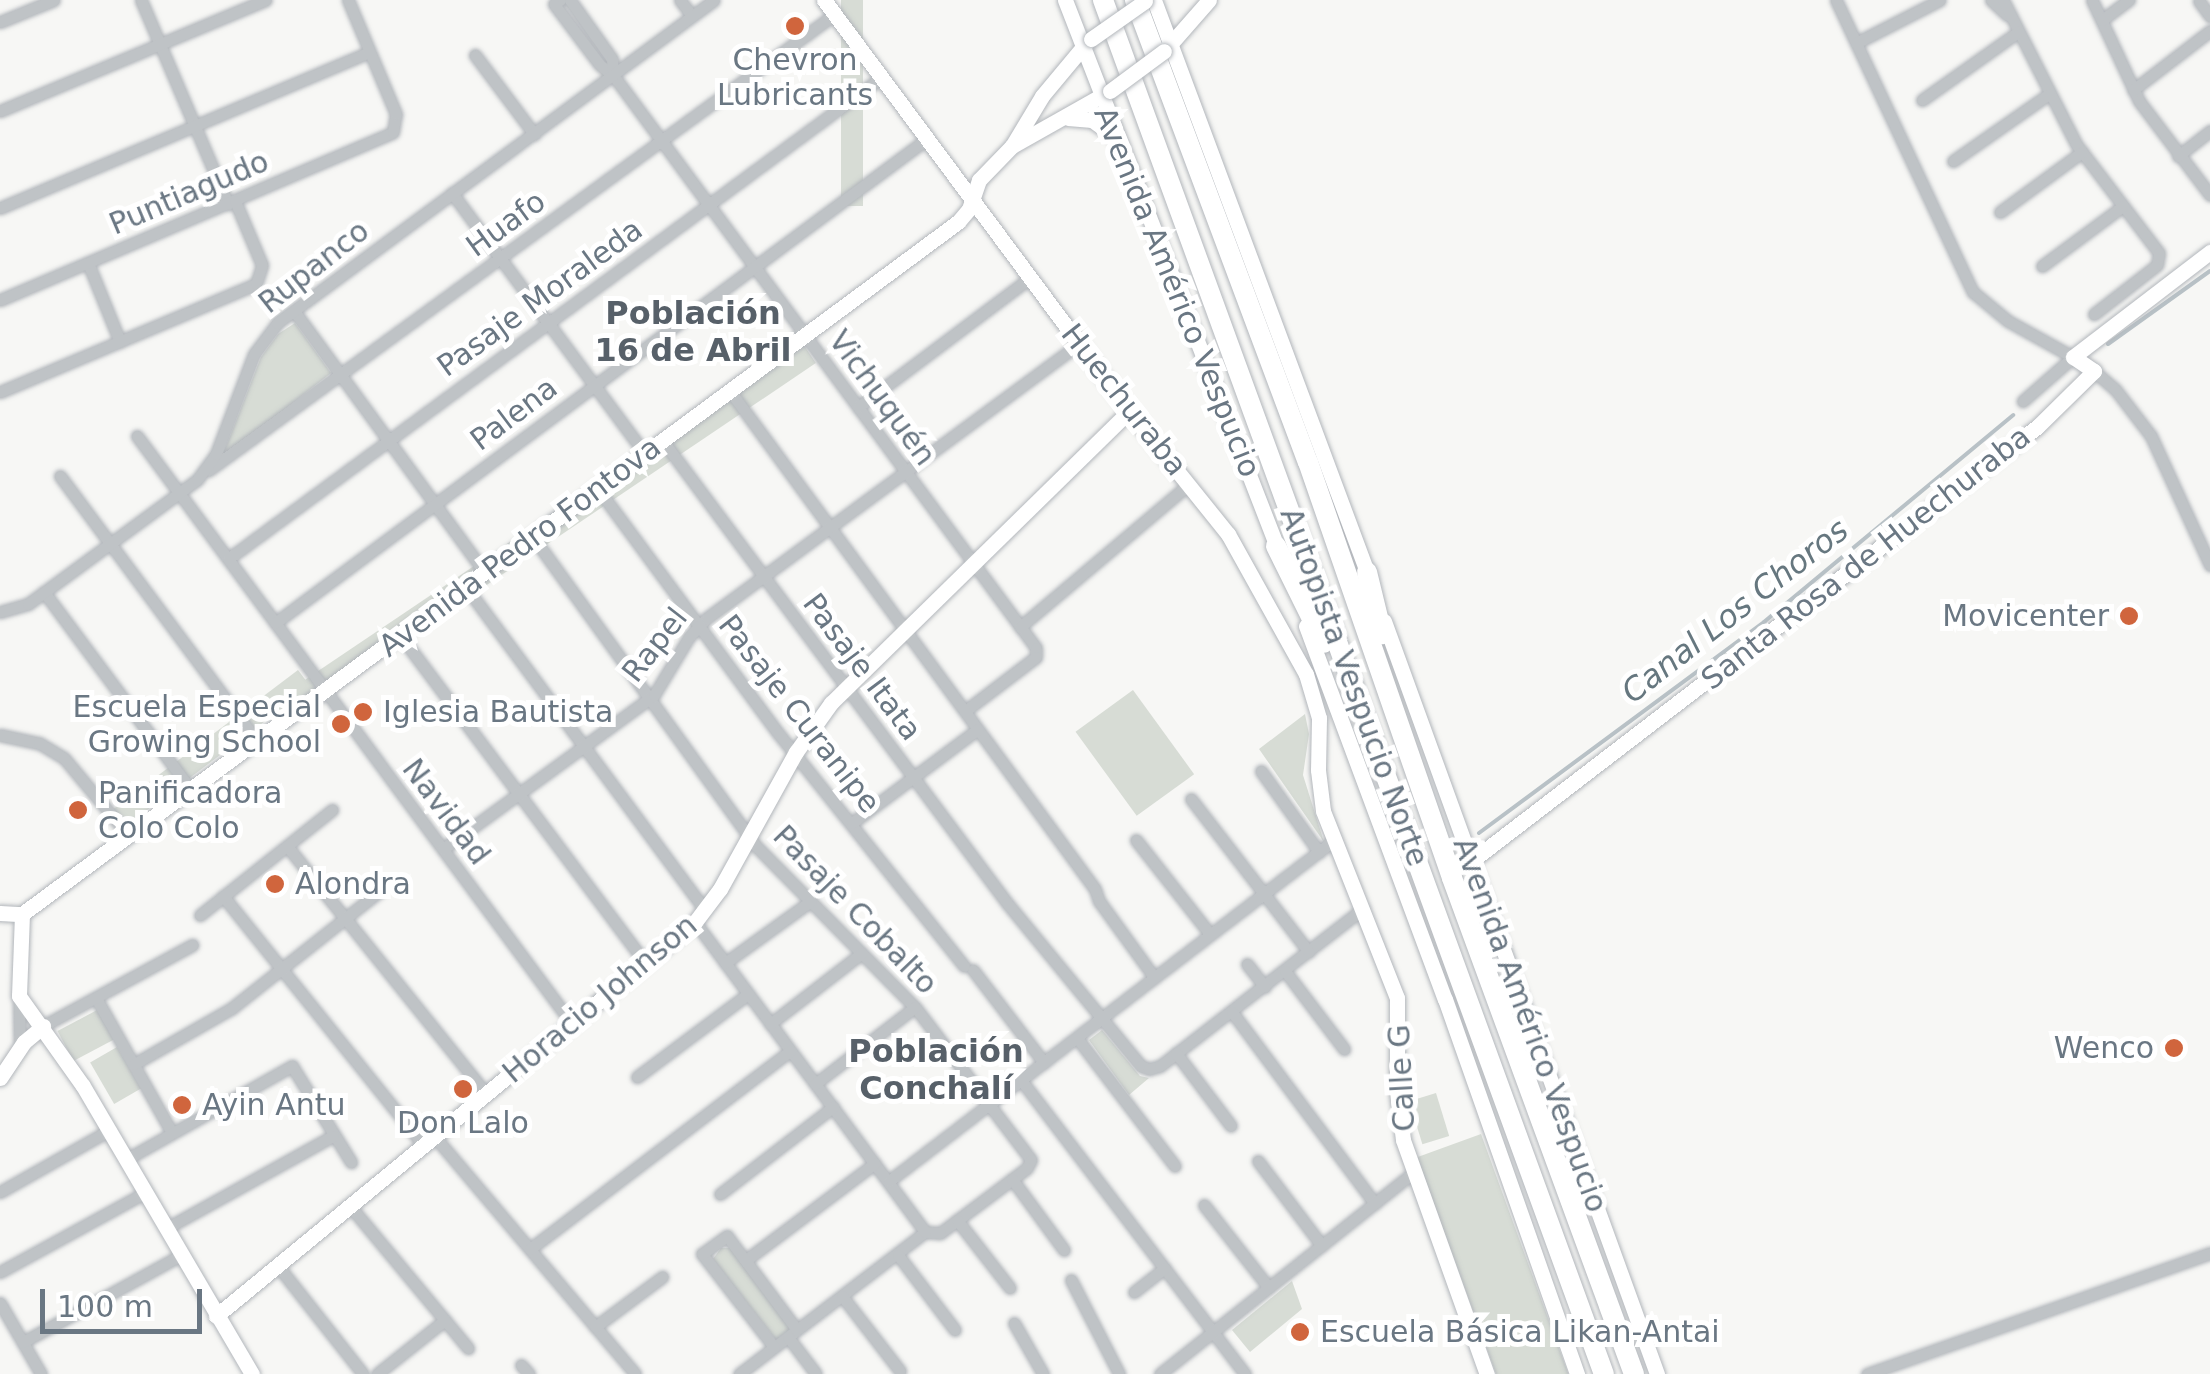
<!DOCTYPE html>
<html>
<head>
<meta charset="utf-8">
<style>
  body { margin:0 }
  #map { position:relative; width:2210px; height:1374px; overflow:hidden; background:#f7f7f5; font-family:"DejaVu Sans",sans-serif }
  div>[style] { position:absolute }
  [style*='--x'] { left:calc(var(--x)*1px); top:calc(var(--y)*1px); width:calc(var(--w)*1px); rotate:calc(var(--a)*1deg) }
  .green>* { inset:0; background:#d7dcd5; transform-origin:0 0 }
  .stream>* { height:4px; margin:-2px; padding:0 2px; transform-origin:2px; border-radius:2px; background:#b8c1c6 }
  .roads { filter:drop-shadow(0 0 2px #b2b6bb) drop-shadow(0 0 2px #b2b6bb) }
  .street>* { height:11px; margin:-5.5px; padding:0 5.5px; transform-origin:5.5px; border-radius:5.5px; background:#bfc3c6 }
  .secondary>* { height:15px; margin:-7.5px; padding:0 7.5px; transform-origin:7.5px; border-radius:7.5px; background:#fff }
  .highway>* { height:20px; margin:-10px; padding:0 10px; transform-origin:10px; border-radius:10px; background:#fff }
  .bridges { filter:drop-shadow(0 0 2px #b2b6bb) drop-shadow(0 0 2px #b2b6bb) }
  .secondary-bridge>* { height:15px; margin:-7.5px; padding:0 7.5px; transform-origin:7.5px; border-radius:7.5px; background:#fff }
  .dots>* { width:28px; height:28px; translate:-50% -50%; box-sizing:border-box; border:5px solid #fff; border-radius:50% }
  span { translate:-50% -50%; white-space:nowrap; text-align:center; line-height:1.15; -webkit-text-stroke:10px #fff; paint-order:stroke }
  .poi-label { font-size:30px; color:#6a7783 }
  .right { translate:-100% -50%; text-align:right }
  .left { translate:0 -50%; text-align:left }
  .street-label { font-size:30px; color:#6a7783 }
  .neighbourhood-label { font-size:32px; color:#576069; font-weight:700 }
  .water-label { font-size:32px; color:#66777f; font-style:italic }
  .scale { position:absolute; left:40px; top:1289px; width:162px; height:45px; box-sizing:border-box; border:5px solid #6a7783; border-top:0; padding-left:12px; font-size:30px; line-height:35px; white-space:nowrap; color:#6a7783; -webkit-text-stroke:8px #fff; paint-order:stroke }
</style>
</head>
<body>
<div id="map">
  <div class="green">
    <i style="left:841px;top:0;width:22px;height:206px"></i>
    <i style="clip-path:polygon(295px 323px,331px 373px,221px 459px,261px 357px,278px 334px)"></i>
    <i style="left:803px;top:344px;width:23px;height:648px;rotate:56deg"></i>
    <i style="left:298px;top:670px;width:21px;height:232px;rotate:53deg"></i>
    <i style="left:1133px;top:690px;width:104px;height:71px;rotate:54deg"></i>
    <i style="clip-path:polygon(1305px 714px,1309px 734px,1303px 775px,1324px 842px,1259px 749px)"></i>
    <i style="left:99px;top:1009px;width:34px;height:47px;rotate:62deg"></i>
    <i style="clip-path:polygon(1102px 1030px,1140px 1076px,1149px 1078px,1129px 1095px,1089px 1040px)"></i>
    <i style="left:117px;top:1047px;width:48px;height:31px;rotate:60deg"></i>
    <i style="left:1436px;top:1093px;width:45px;height:28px;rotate:73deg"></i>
    <i style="left:1481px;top:1134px;width:255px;height:68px;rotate:70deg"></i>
    <i style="clip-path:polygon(721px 1248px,730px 1248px,791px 1329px,776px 1340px,713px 1259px)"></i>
    <i style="clip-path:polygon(1292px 1281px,1302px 1309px,1250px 1352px,1232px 1330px)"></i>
  </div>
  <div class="stream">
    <i style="--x:2108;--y:344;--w:125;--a:-35.6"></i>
    <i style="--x:1479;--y:833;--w:355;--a:-36.5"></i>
    <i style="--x:1764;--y:622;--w:324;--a:-39.7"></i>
  </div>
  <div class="roads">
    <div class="street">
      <i style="--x:141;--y:0;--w:222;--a:66.9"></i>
      <i style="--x:560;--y:0;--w:7;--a:146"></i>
      <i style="--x:554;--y:4;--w:76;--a:53"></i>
      <i style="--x:600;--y:65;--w:16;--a:38"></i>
      <i style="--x:613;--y:75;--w:712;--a:53.56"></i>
      <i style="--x:1036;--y:648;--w:9;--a:90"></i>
      <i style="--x:1036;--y:657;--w:89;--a:142.7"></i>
      <i style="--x:570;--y:0;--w:72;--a:54.6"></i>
      <i style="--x:612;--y:59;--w:16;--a:86"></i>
      <i style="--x:680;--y:0;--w:20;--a:53"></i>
      <i style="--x:1836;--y:0;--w:323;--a:64.9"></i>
      <i style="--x:1973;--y:292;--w:45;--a:39.6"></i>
      <i style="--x:2008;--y:321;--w:74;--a:29"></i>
      <i style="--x:2073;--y:357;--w:67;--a:138.7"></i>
      <i style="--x:1991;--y:0;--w:22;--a:43"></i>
      <i style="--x:2003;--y:0;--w:161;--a:63.1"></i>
      <i style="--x:2076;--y:144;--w:137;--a:52.7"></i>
      <i style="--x:2159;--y:253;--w:12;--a:99"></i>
      <i style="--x:2157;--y:265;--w:80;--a:142.1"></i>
      <i style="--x:2092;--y:0;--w:111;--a:65"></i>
      <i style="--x:2139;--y:101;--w:118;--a:52.9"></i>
      <i style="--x:2199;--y:1;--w:19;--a:54"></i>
      <i style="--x:2102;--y:20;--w:34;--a:-37"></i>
      <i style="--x:0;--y:22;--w:58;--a:-22.2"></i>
      <i style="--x:1856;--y:43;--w:94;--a:-27.1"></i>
      <i style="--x:475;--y:55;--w:99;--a:53.2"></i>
      <i style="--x:2133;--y:90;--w:97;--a:-37.5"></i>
      <i style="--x:1922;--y:100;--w:118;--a:-35.3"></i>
      <i style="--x:0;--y:111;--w:288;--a:-22.7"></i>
      <i style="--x:2178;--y:156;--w:41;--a:-38"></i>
      <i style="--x:1953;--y:161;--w:117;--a:-34.9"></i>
      <i style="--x:452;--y:193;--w:325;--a:53.5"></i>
      <i style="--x:0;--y:208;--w:401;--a:-22.9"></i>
      <i style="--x:2000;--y:212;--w:102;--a:-36.2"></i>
      <i style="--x:88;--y:263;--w:85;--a:67.9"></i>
      <i style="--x:2042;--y:266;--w:101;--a:-36.5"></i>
      <i style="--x:0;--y:300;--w:427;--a:-23.1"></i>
      <i style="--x:393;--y:132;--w:18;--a:-81"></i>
      <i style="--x:396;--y:114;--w:124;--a:-112.8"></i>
      <i style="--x:294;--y:311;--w:324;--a:53.9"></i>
      <i style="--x:2094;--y:371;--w:28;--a:41"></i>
      <i style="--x:2115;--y:389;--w:59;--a:52.5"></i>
      <i style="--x:2151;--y:436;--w:142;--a:65.4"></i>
      <i style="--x:730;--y:391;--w:617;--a:53.76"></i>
      <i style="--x:1095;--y:889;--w:13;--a:72"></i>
      <i style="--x:1099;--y:901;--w:94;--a:54.1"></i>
      <i style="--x:0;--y:392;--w:278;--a:-22.9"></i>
      <i style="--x:256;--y:284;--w:20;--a:-72"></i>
      <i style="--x:262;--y:265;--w:69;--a:-112.9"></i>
      <i style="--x:858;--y:407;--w:215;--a:-36.9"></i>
      <i style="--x:137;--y:436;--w:733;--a:53.49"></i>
      <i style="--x:663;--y:441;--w:576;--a:53.33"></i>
      <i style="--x:1007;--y:903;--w:211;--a:50.6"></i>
      <i style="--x:1141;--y:1066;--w:9;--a:21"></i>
      <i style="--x:1149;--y:1069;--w:11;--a:-15"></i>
      <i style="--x:1160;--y:1066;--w:258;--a:-37.8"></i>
      <i style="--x:209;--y:470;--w:774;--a:-36.07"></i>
      <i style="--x:60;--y:476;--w:330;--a:53.4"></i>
      <i style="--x:598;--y:489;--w:303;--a:53.6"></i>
      <i style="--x:778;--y:733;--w:298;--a:51.4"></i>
      <i style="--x:533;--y:537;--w:381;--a:54.2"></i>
      <i style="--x:756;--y:846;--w:226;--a:45.4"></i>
      <i style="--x:915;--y:1007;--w:192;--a:52.8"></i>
      <i style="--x:1031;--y:1160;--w:9;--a:117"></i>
      <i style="--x:1027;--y:1168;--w:109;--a:143.2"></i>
      <i style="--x:940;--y:1233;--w:15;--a:-176"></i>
      <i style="--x:925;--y:1232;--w:234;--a:142.6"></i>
      <i style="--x:228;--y:559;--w:812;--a:-36.39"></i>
      <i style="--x:466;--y:587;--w:402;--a:53.5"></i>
      <i style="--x:44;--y:592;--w:247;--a:53.4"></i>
      <i style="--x:0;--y:612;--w:29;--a:-16"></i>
      <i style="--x:28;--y:604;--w:210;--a:-36.3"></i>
      <i style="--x:197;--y:480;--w:32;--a:-54"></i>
      <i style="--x:216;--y:454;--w:107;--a:-69.2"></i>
      <i style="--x:254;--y:354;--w:39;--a:-53"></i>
      <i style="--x:277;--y:323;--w:543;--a:-36.47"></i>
      <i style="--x:275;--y:623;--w:813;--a:-36.6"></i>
      <i style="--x:1020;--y:627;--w:221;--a:-40.2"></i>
      <i style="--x:400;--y:635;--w:411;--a:53.2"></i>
      <i style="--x:0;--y:735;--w:40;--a:12"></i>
      <i style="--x:39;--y:743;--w:29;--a:31"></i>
      <i style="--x:64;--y:758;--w:102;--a:50.2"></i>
      <i style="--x:1261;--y:771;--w:100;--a:54.4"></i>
      <i style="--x:1191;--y:799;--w:193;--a:52.4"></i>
      <i style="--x:852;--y:823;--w:157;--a:-36.7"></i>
      <i style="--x:1136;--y:840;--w:120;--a:51.8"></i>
      <i style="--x:287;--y:846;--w:319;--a:51.2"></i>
      <i style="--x:443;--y:849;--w:261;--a:-36.1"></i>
      <i style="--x:654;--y:695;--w:68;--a:-58.9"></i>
      <i style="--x:689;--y:637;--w:26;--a:-47"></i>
      <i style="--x:707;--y:618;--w:462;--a:-36.4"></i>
      <i style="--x:223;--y:896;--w:321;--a:51.2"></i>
      <i style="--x:200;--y:915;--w:169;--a:-38.5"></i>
      <i style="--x:695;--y:922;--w:386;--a:53.4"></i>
      <i style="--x:725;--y:963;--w:106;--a:-35.8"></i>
      <i style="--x:1247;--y:964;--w:29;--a:52"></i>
      <i style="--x:973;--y:970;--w:117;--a:52.6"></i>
      <i style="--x:1285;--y:971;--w:98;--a:52.9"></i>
      <i style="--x:19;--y:997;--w:50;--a:88.9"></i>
      <i style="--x:96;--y:998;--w:155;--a:60.6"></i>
      <i style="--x:1232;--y:1012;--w:239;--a:53.3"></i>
      <i style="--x:770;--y:1024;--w:116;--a:-37.7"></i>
      <i style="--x:43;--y:1026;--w:170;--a:-28.5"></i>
      <i style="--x:1077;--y:1038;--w:161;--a:52.6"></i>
      <i style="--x:1176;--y:1053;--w:91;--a:53"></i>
      <i style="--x:134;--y:1064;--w:113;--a:-29.7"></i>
      <i style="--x:232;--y:1008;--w:191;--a:-38.4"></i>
      <i style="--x:637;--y:1077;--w:139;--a:-36.8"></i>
      <i style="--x:1021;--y:1080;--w:370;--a:52.7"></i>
      <i style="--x:815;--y:1084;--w:126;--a:-37.6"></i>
      <i style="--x:435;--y:1137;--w:310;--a:49.8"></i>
      <i style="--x:125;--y:1160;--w:192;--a:-29.4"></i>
      <i style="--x:292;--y:1066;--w:113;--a:58.4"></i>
      <i style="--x:1258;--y:1161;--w:106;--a:53"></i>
      <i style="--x:1012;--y:1179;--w:88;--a:53.8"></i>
      <i style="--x:889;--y:1181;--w:561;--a:-37.46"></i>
      <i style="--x:0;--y:1192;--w:124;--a:-29.5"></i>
      <i style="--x:720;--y:1194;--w:143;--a:-37.6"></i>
      <i style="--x:1204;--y:1205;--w:105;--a:51.9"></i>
      <i style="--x:350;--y:1206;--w:185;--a:50.3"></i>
      <i style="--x:957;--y:1220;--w:86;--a:52.1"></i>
      <i style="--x:165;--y:1229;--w:192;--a:-29"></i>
      <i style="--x:530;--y:1249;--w:327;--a:-37.3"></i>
      <i style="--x:898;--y:1255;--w:94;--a:52.8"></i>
      <i style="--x:746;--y:1260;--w:161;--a:-36.9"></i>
      <i style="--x:278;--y:1266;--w:137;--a:51.8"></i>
      <i style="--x:0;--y:1272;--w:164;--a:-28.7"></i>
      <i style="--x:1071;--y:1280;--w:106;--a:62.9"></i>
      <i style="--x:1134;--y:1292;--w:39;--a:-38"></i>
      <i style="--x:842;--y:1296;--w:95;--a:52.3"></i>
      <i style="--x:0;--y:1303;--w:82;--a:60"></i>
      <i style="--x:1014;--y:1323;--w:59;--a:60.4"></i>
      <i style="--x:595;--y:1327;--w:84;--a:-36.7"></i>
      <i style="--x:788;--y:1337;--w:46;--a:52.9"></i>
      <i style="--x:23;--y:1342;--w:180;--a:-28.8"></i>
      <i style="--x:774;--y:1347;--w:118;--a:-127.7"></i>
      <i style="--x:702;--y:1254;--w:31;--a:-36"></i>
      <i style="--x:727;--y:1236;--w:117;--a:53.3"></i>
      <i style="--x:521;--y:1365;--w:12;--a:48"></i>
      <i style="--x:377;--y:1374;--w:87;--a:-38.5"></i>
      <i style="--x:1160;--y:1374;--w:323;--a:-38.5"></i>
      <i style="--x:1867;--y:1374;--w:364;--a:-19.4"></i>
    </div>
    <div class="secondary">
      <i style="--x:824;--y:0;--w:512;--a:53.42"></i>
      <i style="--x:1129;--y:411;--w:158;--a:51.2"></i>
      <i style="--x:1228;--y:534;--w:160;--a:60.9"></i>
      <i style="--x:1306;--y:674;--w:46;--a:73.5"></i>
      <i style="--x:1319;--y:718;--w:52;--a:91.1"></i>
      <i style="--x:1318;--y:770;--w:41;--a:83"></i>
      <i style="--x:1323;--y:811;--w:201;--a:68.4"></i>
      <i style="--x:1397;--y:998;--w:93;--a:90"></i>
      <i style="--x:1397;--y:1091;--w:49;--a:83"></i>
      <i style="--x:1403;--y:1140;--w:249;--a:70.3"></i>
      <i style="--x:1065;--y:0;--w:592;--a:68.81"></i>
      <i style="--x:1154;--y:0;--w:619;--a:69.57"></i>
      <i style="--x:1166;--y:49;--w:65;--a:-48.7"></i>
      <i style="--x:1068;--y:118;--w:24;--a:5"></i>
      <i style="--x:1092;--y:120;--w:27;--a:36"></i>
      <i style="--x:1012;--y:146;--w:108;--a:-29.4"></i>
      <i style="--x:1384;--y:621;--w:801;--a:70.07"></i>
      <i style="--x:1306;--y:626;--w:398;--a:69.6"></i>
      <i style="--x:1445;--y:999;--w:398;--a:70.6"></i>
      <i style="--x:1470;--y:862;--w:715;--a:-37.5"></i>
      <i style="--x:2037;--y:427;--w:80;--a:-44.5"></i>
      <i style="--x:2094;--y:371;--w:25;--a:-146"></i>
      <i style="--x:2073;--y:357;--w:173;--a:-37.5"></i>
      <i style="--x:0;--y:913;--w:22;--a:3"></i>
      <i style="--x:22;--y:914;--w:1164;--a:-36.48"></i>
      <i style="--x:958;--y:222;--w:17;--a:-50"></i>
      <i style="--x:969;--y:209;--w:31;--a:-71"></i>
      <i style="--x:979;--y:180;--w:47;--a:-45.9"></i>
      <i style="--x:1012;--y:146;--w:58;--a:-59"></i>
      <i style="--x:1042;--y:96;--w:70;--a:-50.2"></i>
      <i style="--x:22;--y:914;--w:82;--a:92.1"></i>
      <i style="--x:19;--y:996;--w:110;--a:54.6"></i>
      <i style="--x:83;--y:1086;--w:334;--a:59.6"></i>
      <i style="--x:0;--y:1078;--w:43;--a:-56.3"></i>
      <i style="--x:24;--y:1042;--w:25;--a:-40"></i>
      <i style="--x:216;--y:1316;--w:620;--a:-39.44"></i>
      <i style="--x:695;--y:922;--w:41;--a:-52.9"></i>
      <i style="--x:720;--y:889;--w:157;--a:-61"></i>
      <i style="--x:796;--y:752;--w:60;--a:-54.5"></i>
      <i style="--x:831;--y:703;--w:417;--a:-44.4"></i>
    </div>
    <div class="highway">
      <i style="--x:1103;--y:0;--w:1462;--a:69.97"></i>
      <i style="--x:1135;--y:0;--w:493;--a:69.5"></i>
      <i style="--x:1308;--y:462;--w:440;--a:70.9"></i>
      <i style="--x:1452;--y:878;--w:528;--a:69.85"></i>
      <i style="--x:1276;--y:546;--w:108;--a:63.7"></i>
      <i style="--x:1367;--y:572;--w:64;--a:76.4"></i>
    </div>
  </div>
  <div class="bridges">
    <div class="secondary-bridge">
      <i style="--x:1091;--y:39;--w:66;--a:-35.1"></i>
      <i style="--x:1110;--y:91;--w:67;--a:-36.5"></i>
    </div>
  </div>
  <div class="dots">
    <i style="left:795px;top:26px;background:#d0653d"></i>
    <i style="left:2129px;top:616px;background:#d0653d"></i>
    <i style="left:363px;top:712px;background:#d0653d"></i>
    <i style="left:341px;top:724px;background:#d0653d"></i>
    <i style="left:78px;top:810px;background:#d0653d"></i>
    <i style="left:275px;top:884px;background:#d0653d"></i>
    <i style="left:2174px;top:1048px;background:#d0653d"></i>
    <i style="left:463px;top:1089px;background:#d0653d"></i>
    <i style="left:182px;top:1105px;background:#d0653d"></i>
    <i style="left:1300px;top:1332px;background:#d0653d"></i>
  </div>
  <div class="poi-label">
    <span style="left:795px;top:77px">Chevron<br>Lubricants</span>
    <span class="right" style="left:2109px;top:616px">Movicenter</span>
    <span class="right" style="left:321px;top:724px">Escuela Especial<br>Growing School</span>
    <span class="left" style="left:383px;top:712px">Iglesia Bautista</span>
    <span class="left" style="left:98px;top:810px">Panificadora<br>Colo Colo</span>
    <span class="left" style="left:295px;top:884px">Alondra</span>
    <span class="right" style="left:2154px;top:1048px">Wenco</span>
    <span class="left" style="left:202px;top:1105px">Ayin Antu</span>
    <span style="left:463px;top:1123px">Don Lalo</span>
    <span class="left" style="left:1320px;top:1332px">Escuela Básica Likan-Antai</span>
  </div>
  <div class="street-label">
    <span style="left:189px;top:193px;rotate:-23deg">Puntiagudo</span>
    <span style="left:506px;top:224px;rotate:-36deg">Huafo</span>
    <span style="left:314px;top:267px;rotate:-38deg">Rupanco</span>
    <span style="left:1177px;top:292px;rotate:68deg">Avenida Américo Vespucio</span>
    <span style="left:540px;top:298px;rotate:-36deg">Pasaje Moraleda</span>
    <span style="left:882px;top:398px;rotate:54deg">Vichuquén</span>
    <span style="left:1124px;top:400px;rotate:52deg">Huechuraba</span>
    <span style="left:514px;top:414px;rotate:-37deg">Palena</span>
    <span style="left:520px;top:547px;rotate:-37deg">Avenida Pedro Fontova</span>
    <span style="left:1866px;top:558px;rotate:-38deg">Santa Rosa de Huechuraba</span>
    <span style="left:655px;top:645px;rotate:-52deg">Rapel</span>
    <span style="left:862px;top:667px;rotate:53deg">Pasaje Itata</span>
    <span style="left:1354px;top:687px;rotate:70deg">Autopista Vespucio Norte</span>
    <span style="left:799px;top:714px;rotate:52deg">Pasaje Curanipe</span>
    <span style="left:446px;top:812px;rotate:53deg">Navidad</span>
    <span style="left:855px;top:910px;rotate:46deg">Pasaje Cobalto</span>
    <span style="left:600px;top:999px;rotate:-40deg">Horacio Johnson</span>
    <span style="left:1530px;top:1025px;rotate:70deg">Avenida Américo Vespucio</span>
    <span style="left:1402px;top:1078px;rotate:-93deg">Calle G</span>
  </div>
  <div class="neighbourhood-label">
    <span style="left:693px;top:332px">Población<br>16 de Abril</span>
    <span style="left:936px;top:1070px">Población<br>Conchalí</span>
  </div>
  <div class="water-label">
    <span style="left:1735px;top:611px;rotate:-38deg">Canal Los Choros</span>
  </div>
  <div class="scale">100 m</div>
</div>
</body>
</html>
